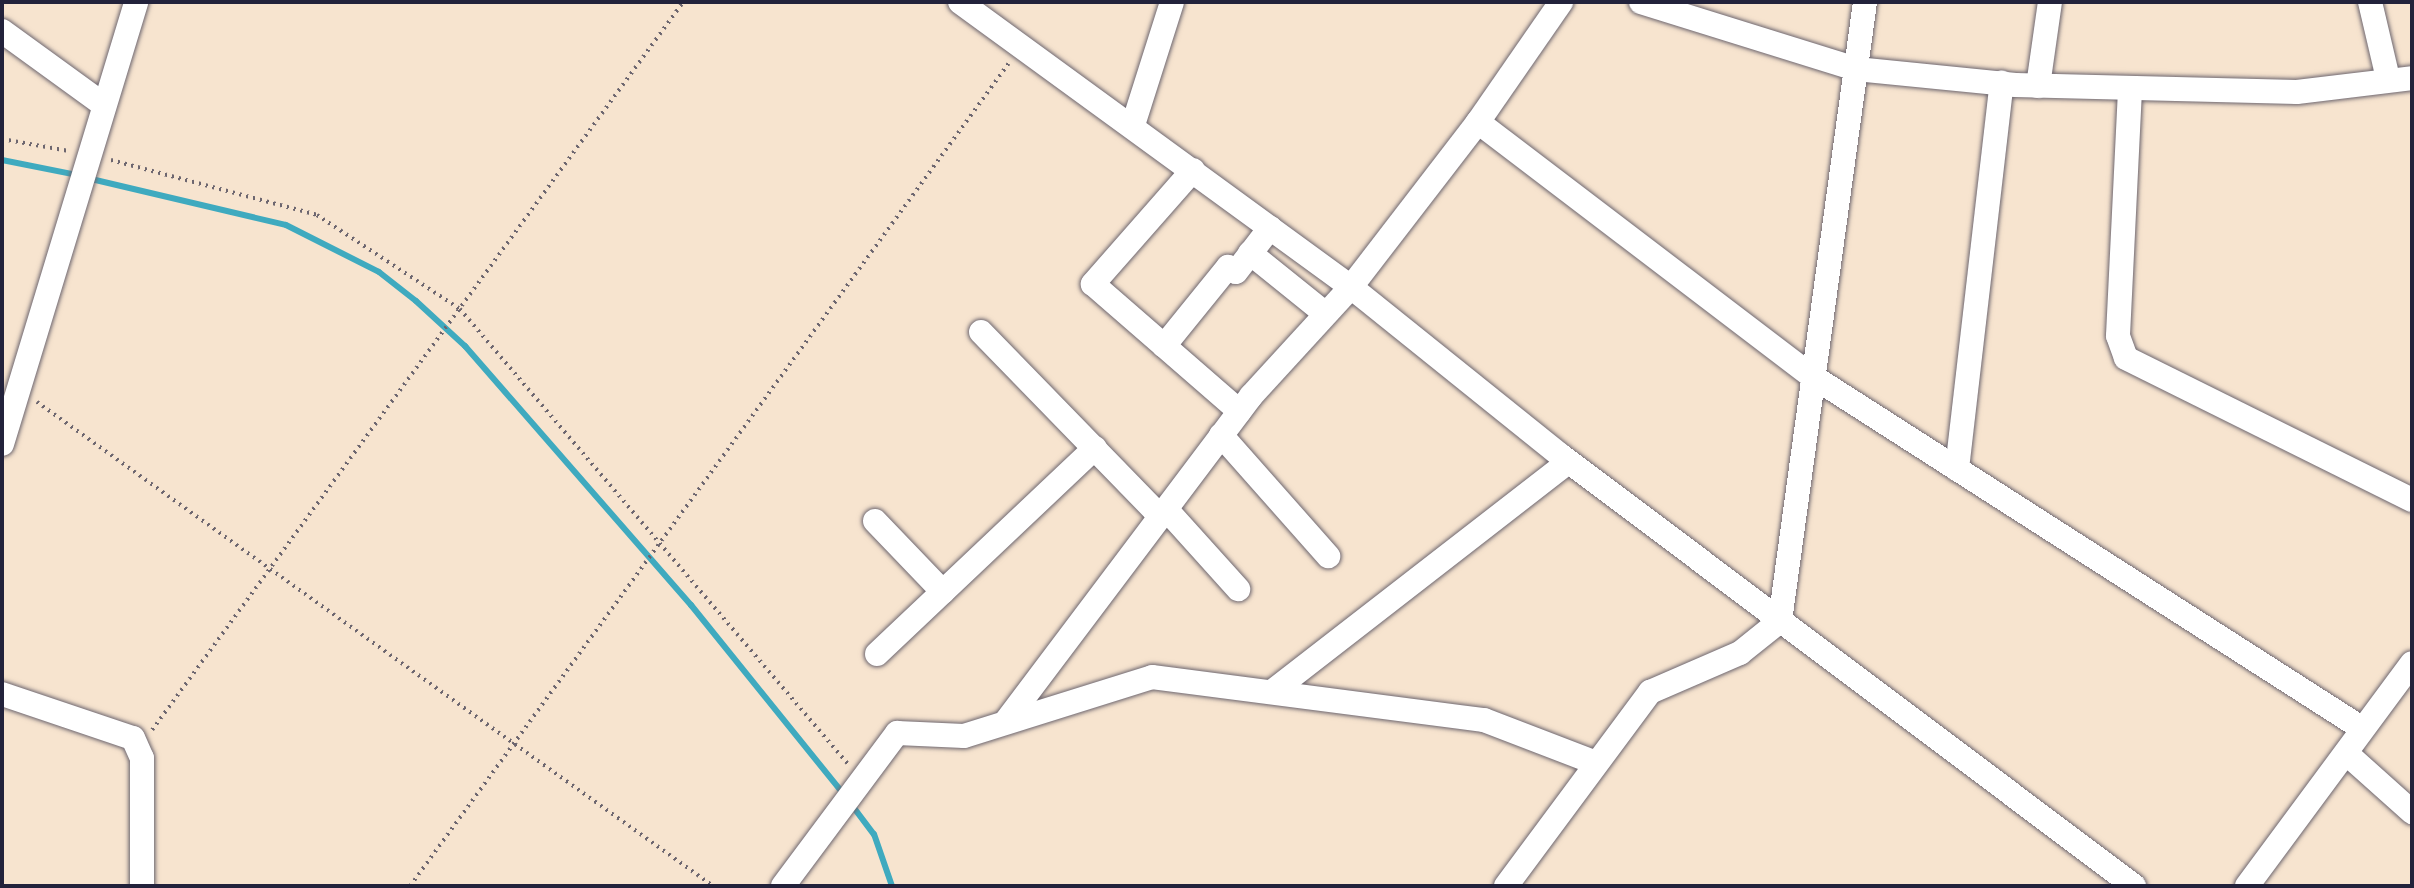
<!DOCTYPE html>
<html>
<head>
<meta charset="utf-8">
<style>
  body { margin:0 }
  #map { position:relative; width:2414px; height:888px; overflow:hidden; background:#f7e4cf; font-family:Mali,sans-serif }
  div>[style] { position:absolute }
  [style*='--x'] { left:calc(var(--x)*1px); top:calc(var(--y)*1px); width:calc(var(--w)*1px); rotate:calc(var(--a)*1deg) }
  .stream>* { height:6px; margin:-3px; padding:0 3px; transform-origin:3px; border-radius:3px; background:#3faabf }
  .path>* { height:3.5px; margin-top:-1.75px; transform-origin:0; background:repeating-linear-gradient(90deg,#6d666f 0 2px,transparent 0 7px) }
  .roads { filter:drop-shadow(0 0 2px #6d666f) drop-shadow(0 0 2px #6d666f) }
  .minor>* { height:24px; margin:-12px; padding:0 12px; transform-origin:12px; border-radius:12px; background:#fff }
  span { translate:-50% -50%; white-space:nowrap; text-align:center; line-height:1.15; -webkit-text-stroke:5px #fdfcf7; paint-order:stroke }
  .frame { position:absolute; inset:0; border:4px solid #22223b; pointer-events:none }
</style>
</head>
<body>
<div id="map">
  <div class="stream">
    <i style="--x:2;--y:160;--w:76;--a:11.3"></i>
    <i style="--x:87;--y:178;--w:204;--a:13.3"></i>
    <i style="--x:286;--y:225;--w:104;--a:26.8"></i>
    <i style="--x:379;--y:272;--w:47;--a:38.1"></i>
    <i style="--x:416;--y:301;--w:67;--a:42.6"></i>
    <i style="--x:465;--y:346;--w:344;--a:48.9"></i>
    <i style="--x:691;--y:605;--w:245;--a:51.1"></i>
    <i style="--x:851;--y:804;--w:38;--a:53"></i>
    <i style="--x:874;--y:834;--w:55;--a:70.9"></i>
  </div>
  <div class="path">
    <i style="--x:2;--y:139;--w:68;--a:10.2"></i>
    <i style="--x:111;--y:160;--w:213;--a:14.9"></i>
    <i style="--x:317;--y:215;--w:171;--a:33.3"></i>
    <i style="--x:460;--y:309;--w:598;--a:49.54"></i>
    <i style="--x:37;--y:402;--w:831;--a:35.6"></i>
    <i style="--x:152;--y:730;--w:901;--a:-53.89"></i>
    <i style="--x:410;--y:886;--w:1017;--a:-53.96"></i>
  </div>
  <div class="roads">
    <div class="minor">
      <i style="--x:960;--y:2;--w:484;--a:36.1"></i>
      <i style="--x:1351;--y:287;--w:268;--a:38.8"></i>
      <i style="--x:1560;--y:455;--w:718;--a:36.9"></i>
      <i style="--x:1641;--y:2;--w:225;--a:17.3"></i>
      <i style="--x:1856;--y:69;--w:160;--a:5.7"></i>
      <i style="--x:2015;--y:85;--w:282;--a:1.4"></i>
      <i style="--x:2297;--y:92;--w:116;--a:-6.9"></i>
      <i style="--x:2370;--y:2;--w:79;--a:76.8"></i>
      <i style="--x:2;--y:31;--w:126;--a:36"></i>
      <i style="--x:2038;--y:86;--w:85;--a:-81.9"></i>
      <i style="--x:2130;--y:90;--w:246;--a:92.8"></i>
      <i style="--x:2118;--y:336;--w:23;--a:70"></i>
      <i style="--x:2126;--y:358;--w:319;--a:26.4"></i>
      <i style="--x:1478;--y:122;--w:420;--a:37.3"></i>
      <i style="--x:1812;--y:376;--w:654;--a:32.65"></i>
      <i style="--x:1133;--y:125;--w:129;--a:-72.4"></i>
      <i style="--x:1193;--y:170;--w:152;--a:131.3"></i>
      <i style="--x:1093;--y:284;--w:194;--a:41"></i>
      <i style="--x:1250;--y:253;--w:97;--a:38.8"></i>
      <i style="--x:981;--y:332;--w:257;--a:45.8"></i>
      <i style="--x:1164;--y:346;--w:102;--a:-51"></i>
      <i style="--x:1228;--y:267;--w:9;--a:32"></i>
      <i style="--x:1236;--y:272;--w:56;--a:-52.3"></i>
      <i style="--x:1221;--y:435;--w:162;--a:48.5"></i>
      <i style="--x:2;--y:444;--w:462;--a:-73.1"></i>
      <i style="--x:1957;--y:469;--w:389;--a:-83.4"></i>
      <i style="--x:1166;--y:509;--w:108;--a:48"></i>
      <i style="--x:875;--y:521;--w:98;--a:46.2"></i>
      <i style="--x:877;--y:654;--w:300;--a:-43.4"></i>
      <i style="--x:1273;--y:691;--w:373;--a:-37.8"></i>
      <i style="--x:2;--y:694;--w:138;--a:18.6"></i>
      <i style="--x:133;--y:738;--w:22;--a:66"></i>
      <i style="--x:142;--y:758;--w:128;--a:90"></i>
      <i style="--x:1007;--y:720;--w:406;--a:-53"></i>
      <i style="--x:1251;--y:396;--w:148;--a:-47.5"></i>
      <i style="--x:1351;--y:287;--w:208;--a:-52.4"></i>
      <i style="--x:1478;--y:122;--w:146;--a:-55.3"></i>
      <i style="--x:2346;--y:753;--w:89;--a:41.8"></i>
      <i style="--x:783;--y:886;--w:191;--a:-53.3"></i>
      <i style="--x:897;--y:733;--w:67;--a:2.6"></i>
      <i style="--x:964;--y:736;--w:197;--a:-17.4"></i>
      <i style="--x:1152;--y:677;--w:335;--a:7.4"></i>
      <i style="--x:1484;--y:720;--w:120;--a:21"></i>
      <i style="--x:1506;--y:886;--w:242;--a:-53.4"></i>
      <i style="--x:1650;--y:692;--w:98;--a:-23.4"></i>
      <i style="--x:1740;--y:653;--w:51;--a:-38.7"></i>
      <i style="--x:1780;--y:621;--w:625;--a:-82.18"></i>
      <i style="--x:2247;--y:886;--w:277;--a:-53.5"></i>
    </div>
  </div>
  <div class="frame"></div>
</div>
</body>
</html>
